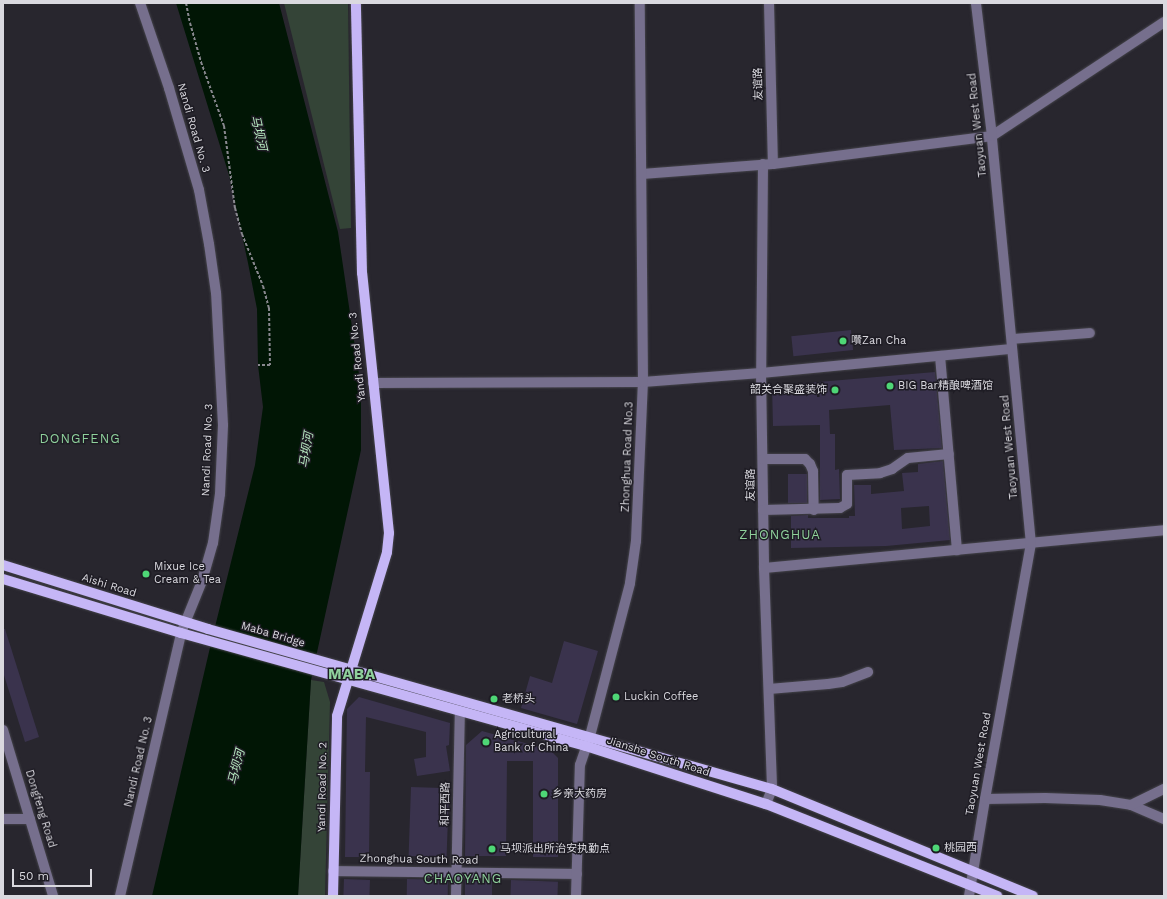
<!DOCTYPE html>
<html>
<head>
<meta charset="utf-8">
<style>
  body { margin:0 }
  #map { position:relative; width:1167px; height:899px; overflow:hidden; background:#28262e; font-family:"Work Sans","Noto Sans SC",sans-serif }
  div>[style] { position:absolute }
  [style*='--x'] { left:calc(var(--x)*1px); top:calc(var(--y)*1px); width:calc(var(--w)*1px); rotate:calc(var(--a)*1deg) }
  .green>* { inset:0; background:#344437 }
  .water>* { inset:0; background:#011605 }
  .building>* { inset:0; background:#3a334d; transform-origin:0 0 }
  .path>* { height:2px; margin-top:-1px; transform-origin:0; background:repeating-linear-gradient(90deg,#89888f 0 3px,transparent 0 5px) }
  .roads { filter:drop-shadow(0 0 1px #44434a) drop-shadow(0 0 1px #44434a) }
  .minor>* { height:10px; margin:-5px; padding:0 5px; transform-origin:5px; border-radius:5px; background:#766f8d }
  .major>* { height:10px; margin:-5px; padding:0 5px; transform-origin:5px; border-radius:5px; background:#c5b6f6 }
  .dots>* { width:11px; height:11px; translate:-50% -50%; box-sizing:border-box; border:2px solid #1e1c24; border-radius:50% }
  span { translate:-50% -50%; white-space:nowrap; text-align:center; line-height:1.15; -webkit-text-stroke:3px #1e1c24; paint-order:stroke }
  .street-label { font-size:11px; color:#dad9df }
  .poi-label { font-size:11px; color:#dad9df }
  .left { translate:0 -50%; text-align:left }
  .right { translate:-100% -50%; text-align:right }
  .water-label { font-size:12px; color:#b7e9c0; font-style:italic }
  .quarter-label { font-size:13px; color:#8fd19c; letter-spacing:1px }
  .district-label { font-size:15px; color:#8fd19c; font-weight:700; letter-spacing:1px }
  .frame { position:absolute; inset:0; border:4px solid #dad9df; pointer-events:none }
  .scale { position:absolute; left:12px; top:869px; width:80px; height:18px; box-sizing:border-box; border:2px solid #dad9df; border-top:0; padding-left:5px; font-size:12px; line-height:14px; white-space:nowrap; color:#dad9df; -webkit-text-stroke:3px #1e1c24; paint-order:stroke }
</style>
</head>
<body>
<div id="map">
  <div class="green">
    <i style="clip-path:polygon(284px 3px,348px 3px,351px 228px,340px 229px)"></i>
    <i style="clip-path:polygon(311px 680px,324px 682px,330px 702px,325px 896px,298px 896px)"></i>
  </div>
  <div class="water">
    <i style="clip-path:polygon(176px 3px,279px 3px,338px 232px,361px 388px,361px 450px,311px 680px,298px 896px,152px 896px,212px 639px,255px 465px,263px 407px,258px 365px,257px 309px,248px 263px,229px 175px)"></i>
  </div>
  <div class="building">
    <i style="left:851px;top:330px;width:20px;height:60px;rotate:84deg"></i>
    <i style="clip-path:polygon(935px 372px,942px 448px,894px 450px,890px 405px,829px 410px,830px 434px,835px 434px,835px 470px,839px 469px,840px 499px,820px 500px,820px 425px,773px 426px,772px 386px)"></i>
    <i style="clip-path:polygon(evenodd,943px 461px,950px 540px,886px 546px,791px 548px,791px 516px,808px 515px,808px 518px,849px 518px,849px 516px,855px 516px,854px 485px,871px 485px,871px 494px,904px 491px,902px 473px,918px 472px,918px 464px,943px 461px,929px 506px,930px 526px,902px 529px,901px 508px,929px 506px)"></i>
    <i style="left:788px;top:474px;width:19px;height:29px"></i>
    <i style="clip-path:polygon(3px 629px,5px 629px,39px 737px,25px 742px,3px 672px)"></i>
    <i style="clip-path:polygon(564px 641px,598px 651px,577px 724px,521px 708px,530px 676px,552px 683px)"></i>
    <i style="clip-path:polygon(359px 697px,450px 723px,449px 745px,446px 746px,450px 771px,417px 776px,414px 759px,426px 757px,426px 732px,366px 717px,365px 772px,370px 772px,369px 857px,345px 857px,347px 709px)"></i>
    <i style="clip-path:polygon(482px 731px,550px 750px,558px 758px,558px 857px,533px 857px,533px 761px,507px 761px,506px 856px,465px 856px,466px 745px)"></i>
    <i style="left:411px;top:787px;width:38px;height:69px;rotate:2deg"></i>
    <i style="left:344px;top:879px;width:26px;height:17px;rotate:2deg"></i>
    <i style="left:407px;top:879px;width:41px;height:17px;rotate:1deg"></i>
    <i style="left:465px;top:880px;width:27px;height:16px"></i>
    <i style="left:511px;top:880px;width:47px;height:16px;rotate:2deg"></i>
  </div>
  <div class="path">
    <i style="--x:186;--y:3;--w:20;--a:79"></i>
    <i style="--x:190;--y:23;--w:41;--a:74.2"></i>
    <i style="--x:201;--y:62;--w:68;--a:70.2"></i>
    <i style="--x:224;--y:126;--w:83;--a:82.4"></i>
    <i style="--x:235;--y:208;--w:27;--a:75"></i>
    <i style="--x:242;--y:234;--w:56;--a:68"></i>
    <i style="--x:263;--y:286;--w:23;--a:75"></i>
    <i style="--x:269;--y:308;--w:57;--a:89"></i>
    <i style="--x:270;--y:365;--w:12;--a:180"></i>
  </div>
  <div class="roads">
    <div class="minor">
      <i style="--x:769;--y:3;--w:161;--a:88.6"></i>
      <i style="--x:763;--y:164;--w:209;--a:90.5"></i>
      <i style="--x:761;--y:373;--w:195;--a:89.1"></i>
      <i style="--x:764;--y:568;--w:221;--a:87.9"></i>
      <i style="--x:772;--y:789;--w:16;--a:112"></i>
      <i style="--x:642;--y:174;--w:131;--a:-4.4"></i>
      <i style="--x:773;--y:164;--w:221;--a:-7.3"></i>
      <i style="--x:992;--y:136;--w:206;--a:-33.5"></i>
      <i style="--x:1012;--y:339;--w:78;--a:-4.4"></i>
      <i style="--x:940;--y:356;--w:195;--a:85"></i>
      <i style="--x:373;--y:383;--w:270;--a:-0.2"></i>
      <i style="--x:643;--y:382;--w:118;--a:-4.4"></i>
      <i style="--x:761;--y:373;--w:252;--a:-5.5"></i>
      <i style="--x:763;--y:459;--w:42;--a:0"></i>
      <i style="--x:805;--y:459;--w:7;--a:45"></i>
      <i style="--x:810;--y:464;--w:8;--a:67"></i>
      <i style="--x:813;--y:471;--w:39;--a:89"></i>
      <i style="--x:763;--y:510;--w:77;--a:-1.5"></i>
      <i style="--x:840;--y:508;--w:8;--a:-30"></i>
      <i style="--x:847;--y:504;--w:29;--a:-90"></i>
      <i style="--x:847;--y:475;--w:33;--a:-3"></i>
      <i style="--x:880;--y:473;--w:13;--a:-18"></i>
      <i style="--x:892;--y:469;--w:19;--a:-35"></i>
      <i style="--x:908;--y:458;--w:41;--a:-5.6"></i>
      <i style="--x:764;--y:568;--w:402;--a:-5.4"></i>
      <i style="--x:769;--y:689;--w:59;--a:-4.8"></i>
      <i style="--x:828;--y:684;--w:14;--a:-8"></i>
      <i style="--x:842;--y:682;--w:28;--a:-21"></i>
      <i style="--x:3;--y:730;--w:173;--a:73.2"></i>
      <i style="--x:985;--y:799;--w:60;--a:-1"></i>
      <i style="--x:1045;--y:798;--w:55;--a:2.1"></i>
      <i style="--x:1100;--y:800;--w:31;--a:9"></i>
      <i style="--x:1131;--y:805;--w:36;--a:23"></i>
      <i style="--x:1131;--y:805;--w:37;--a:-26"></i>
      <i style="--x:3;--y:819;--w:27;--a:0"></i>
      <i style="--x:333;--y:871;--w:244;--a:0.7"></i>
      <i style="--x:120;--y:896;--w:270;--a:-76.9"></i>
      <i style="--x:181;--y:633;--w:56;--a:-68"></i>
      <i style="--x:202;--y:581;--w:40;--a:-74"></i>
      <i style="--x:213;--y:543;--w:49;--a:-81.9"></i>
      <i style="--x:220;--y:494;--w:69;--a:-87.5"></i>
      <i style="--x:223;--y:425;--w:132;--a:-93"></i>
      <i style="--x:216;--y:293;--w:49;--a:-98.1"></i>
      <i style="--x:209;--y:244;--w:55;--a:-100.5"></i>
      <i style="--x:199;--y:190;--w:106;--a:-106.4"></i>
      <i style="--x:169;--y:88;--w:90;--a:-108.8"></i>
      <i style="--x:456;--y:896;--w:184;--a:-88.8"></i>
      <i style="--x:576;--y:896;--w:131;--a:-88.3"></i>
      <i style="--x:580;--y:765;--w:31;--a:-71"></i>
      <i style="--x:590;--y:736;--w:158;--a:-75.3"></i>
      <i style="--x:630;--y:583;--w:42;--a:-81.9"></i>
      <i style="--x:636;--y:541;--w:159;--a:-87.5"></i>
      <i style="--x:643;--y:382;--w:379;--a:-90.5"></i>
      <i style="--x:969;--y:896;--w:98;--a:-80.6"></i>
      <i style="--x:985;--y:799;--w:259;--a:-79.8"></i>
      <i style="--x:1031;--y:544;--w:410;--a:-95.5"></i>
      <i style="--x:992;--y:136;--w:134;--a:-96.9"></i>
    </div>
    <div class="major">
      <i style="--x:3;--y:565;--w:215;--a:17.3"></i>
      <i style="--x:208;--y:629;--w:586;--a:15.84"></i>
      <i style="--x:772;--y:789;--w:282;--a:22.3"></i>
      <i style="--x:3;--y:579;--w:186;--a:16.9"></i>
      <i style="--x:181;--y:633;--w:420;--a:15.6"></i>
      <i style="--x:586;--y:746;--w:189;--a:17.9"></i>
      <i style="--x:766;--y:804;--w:249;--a:21.7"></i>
      <i style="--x:333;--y:896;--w:180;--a:-88.7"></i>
      <i style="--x:337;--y:716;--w:171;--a:-73"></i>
      <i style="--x:387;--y:552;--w:19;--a:-84"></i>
      <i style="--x:389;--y:533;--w:261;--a:-95.9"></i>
      <i style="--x:362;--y:273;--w:270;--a:-91.3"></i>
    </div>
  </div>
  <div class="dots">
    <i style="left:843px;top:341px;background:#4ed676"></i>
    <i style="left:890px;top:386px;background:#4ed676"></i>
    <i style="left:835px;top:390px;background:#4ed676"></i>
    <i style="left:146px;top:574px;background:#4ed676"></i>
    <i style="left:616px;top:697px;background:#4ed676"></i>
    <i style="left:494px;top:699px;background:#4ed676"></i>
    <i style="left:486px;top:742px;background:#4ed676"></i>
    <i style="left:544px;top:794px;background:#4ed676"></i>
    <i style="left:936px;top:848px;background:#4ed676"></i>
    <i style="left:492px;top:849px;background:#4ed676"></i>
  </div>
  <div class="street-label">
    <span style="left:759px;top:84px;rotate:-91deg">友谊路</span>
    <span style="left:978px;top:125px;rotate:-96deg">Taoyuan West Road</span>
    <span style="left:193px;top:128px;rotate:74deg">Nandi Road No. 3</span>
    <span style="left:358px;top:357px;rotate:-96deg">Yandi Road No. 3</span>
    <span style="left:1010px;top:447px;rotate:-95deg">Taoyuan West Road</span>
    <span style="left:208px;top:450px;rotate:-88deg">Nandi Road No. 3</span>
    <span style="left:628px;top:457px;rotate:-88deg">Zhonghua Road No.3</span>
    <span style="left:751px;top:485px;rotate:-90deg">友谊路</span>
    <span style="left:109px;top:586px;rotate:17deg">Aishi Road</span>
    <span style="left:273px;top:635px;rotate:16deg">Maba Bridge</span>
    <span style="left:658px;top:757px;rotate:18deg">Jianshe South Road</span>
    <span style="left:139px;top:762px;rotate:-77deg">Nandi Road No. 3</span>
    <span style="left:979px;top:764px;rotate:-80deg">Taoyuan West Road</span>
    <span style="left:323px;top:787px;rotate:-89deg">Yandi Road No. 2</span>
    <span style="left:446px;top:804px;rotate:-89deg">和平西路</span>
    <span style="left:40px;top:809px;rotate:73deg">Dongfeng Road</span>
    <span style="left:419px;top:860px;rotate:1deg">Zhonghua South Road</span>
  </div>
  <div class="poi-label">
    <span class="left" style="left:851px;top:341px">囋Zan Cha</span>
    <span class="left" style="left:898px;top:386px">BIG Bar精酿啤酒馆</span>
    <span class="right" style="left:827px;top:390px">韶关合聚盛装饰</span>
    <span class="left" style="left:154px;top:574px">Mixue Ice<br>Cream &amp; Tea</span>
    <span class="left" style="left:624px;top:697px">Luckin Coffee</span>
    <span class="left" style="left:502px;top:699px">老桥头</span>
    <span class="left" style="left:494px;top:742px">Agricultural<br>Bank of China</span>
    <span class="left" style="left:552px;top:794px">乡亲大药房</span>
    <span class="left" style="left:944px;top:848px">桃园西</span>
    <span class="left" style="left:500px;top:849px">马坝派出所治安执勤点</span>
  </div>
  <div class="water-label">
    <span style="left:258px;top:133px;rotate:77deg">马坝河</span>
    <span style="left:307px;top:450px;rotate:-81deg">马坝河</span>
    <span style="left:237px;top:767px;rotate:-76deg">马坝河</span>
  </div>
  <div class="quarter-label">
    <span style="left:80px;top:439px">DONGFENG</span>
    <span style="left:780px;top:535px">ZHONGHUA</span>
    <span style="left:463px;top:879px">CHAOYANG</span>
  </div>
  <div class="district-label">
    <span style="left:352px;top:675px">MABA</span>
  </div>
  <div class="frame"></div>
  <div class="scale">50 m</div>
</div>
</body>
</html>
